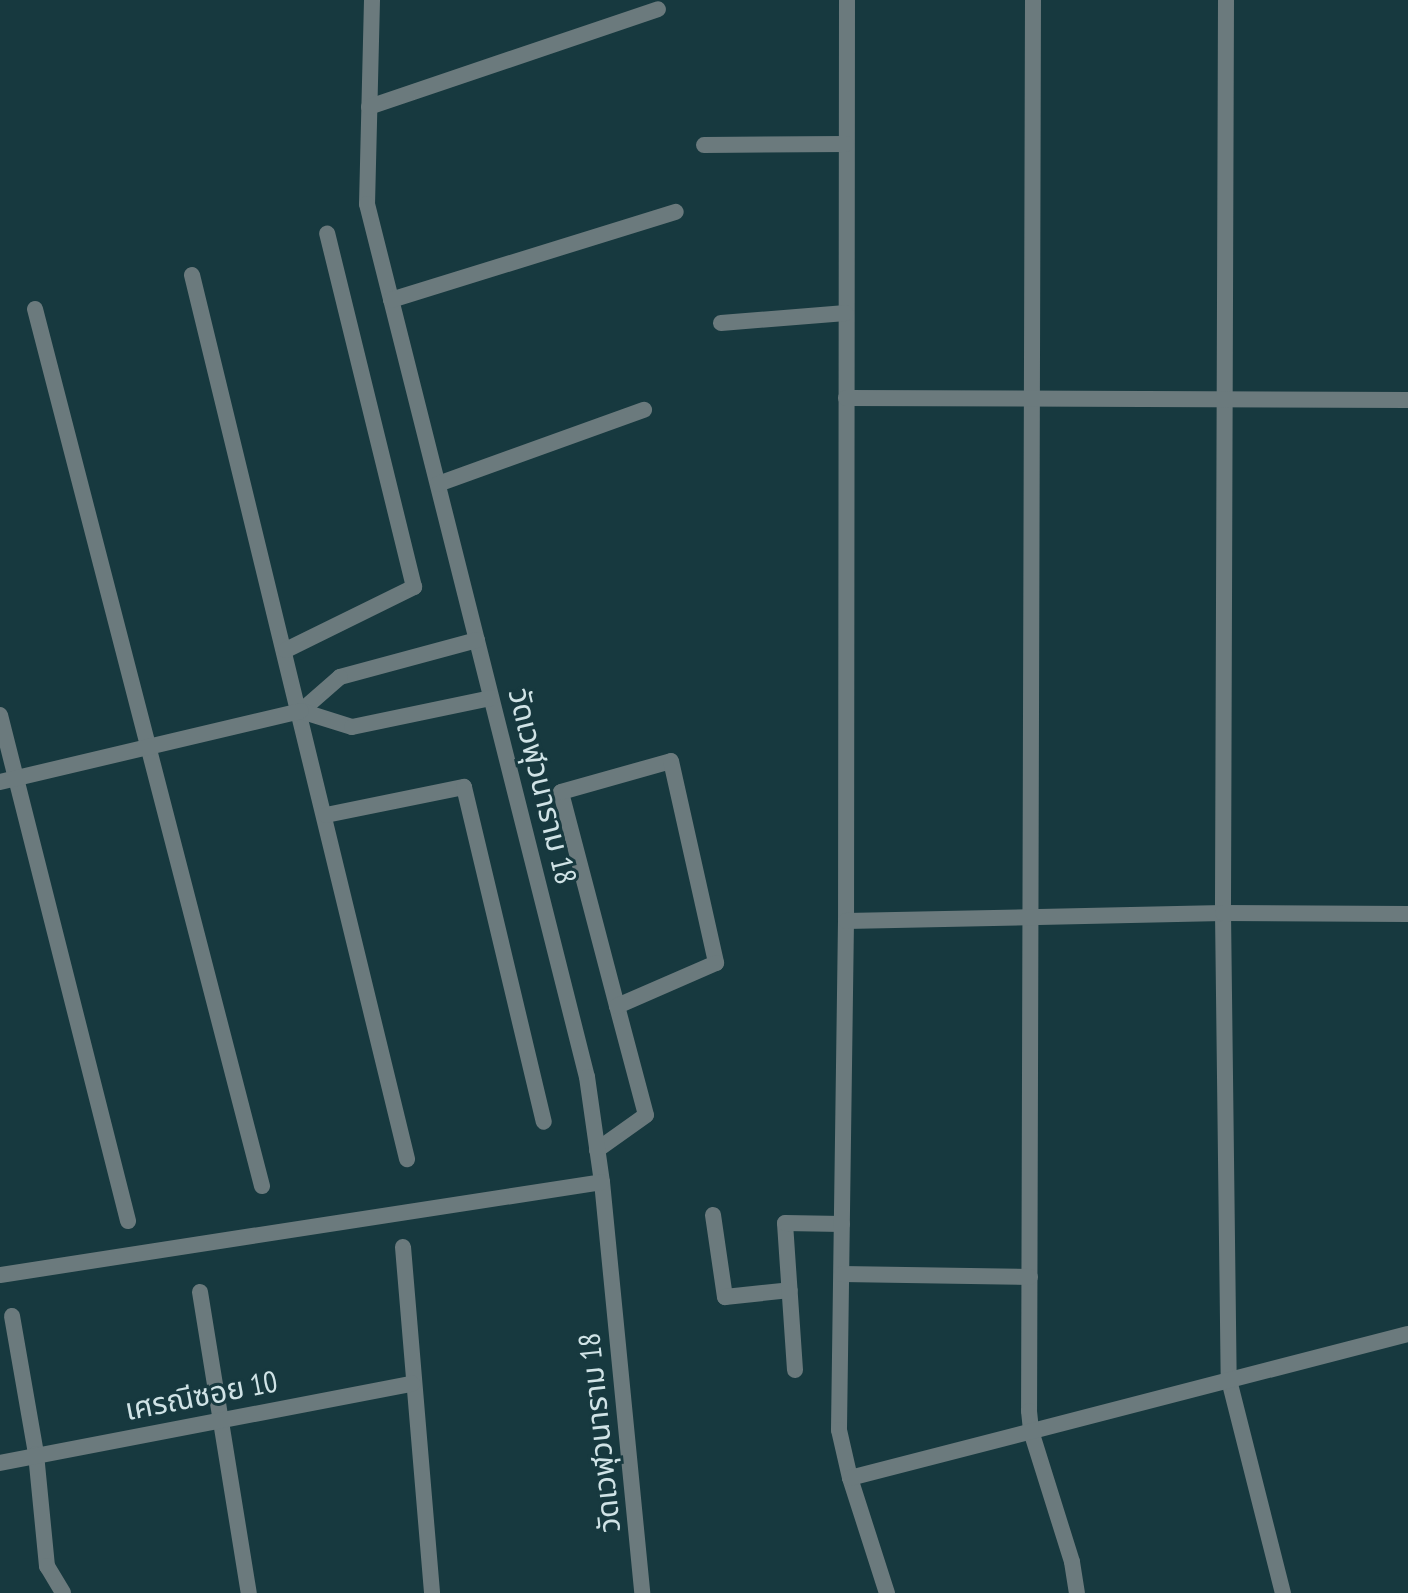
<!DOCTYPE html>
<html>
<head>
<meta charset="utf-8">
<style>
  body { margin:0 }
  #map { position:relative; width:1408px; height:1593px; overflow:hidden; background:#17393f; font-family:"PT Sans Narrow","Noto Sans Thai",sans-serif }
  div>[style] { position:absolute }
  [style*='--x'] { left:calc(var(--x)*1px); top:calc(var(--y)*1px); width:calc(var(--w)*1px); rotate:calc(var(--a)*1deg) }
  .lane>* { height:16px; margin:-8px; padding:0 8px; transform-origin:8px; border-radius:8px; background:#6b7a7d }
  .street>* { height:16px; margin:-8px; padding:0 8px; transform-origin:8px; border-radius:8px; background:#6b7a7d }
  span { translate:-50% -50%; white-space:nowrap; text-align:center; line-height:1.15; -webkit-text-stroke:6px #17393f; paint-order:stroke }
  .street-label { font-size:30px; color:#d0e3e6 }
</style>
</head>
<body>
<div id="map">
  <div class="lane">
    <i style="--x:597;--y:1150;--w:60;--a:-35.5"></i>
    <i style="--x:646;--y:1115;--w:113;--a:-104.9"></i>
    <i style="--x:617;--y:1006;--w:221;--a:-104.7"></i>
    <i style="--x:561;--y:792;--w:114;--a:-15.7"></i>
    <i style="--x:671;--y:761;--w:207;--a:77.4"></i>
    <i style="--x:716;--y:963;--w:108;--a:156.5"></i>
    <i style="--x:713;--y:1215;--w:83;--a:81.7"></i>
    <i style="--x:725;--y:1297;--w:65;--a:-6.1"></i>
    <i style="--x:795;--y:1370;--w:147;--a:-93.9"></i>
    <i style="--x:785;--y:1223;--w:57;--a:1"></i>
  </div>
  <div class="street">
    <i style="--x:372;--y:0;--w:204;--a:91.4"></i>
    <i style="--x:367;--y:204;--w:900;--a:75.86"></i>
    <i style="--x:587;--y:1077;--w:106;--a:81.9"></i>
    <i style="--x:602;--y:1182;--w:413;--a:84.4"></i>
    <i style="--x:847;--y:0;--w:921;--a:90.06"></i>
    <i style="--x:846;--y:921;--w:509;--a:90.79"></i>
    <i style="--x:839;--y:1430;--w:49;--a:77.1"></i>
    <i style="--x:850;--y:1478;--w:121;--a:72.2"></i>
    <i style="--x:1033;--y:0;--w:1411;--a:90.16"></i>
    <i style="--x:1029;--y:1411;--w:20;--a:84"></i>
    <i style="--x:1031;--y:1431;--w:137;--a:72.6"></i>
    <i style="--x:1072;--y:1562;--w:31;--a:81"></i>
    <i style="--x:1226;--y:0;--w:913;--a:90.19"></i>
    <i style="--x:1223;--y:913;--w:467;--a:89.3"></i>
    <i style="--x:1229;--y:1380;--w:220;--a:75.8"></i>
    <i style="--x:369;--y:107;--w:305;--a:-18.7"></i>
    <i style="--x:704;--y:145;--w:142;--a:-0.4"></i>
    <i style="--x:192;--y:275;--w:910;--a:76.33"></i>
    <i style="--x:391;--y:300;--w:298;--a:-17.2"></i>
    <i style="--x:35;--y:309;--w:906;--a:75.49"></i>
    <i style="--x:721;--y:323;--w:125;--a:-4.6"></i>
    <i style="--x:846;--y:398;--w:562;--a:0.2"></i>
    <i style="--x:438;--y:484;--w:219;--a:-19.8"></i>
    <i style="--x:477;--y:640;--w:142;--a:164.9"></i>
    <i style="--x:340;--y:677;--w:52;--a:138.9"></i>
    <i style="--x:301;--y:711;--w:53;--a:17.4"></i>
    <i style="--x:352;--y:727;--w:142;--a:-11.8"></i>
    <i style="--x:286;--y:650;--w:143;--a:-26.2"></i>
    <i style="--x:414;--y:587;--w:364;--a:-103.8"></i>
    <i style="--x:0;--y:715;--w:522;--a:75.8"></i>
    <i style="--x:0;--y:782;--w:309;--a:-13.3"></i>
    <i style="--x:326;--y:815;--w:141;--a:-11.5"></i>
    <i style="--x:464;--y:787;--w:344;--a:76.6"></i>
    <i style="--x:846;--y:921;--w:377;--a:-1.2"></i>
    <i style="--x:1223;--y:913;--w:185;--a:0.3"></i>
    <i style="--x:403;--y:1247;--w:347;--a:85.2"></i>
    <i style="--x:842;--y:1274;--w:188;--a:0.9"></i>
    <i style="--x:0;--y:1275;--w:609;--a:-8.78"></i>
    <i style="--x:200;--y:1292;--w:305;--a:80.8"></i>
    <i style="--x:12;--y:1316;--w:140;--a:80.1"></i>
    <i style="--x:36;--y:1454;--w:113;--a:84.4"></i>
    <i style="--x:47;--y:1566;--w:31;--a:59"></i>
    <i style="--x:0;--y:1463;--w:420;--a:-10.9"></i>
    <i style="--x:850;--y:1478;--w:576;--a:-14.47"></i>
  </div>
  <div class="street-label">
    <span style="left:543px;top:786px;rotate:76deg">วัดเวฬุวนาราม 18</span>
    <span style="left:201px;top:1395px;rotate:-11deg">เศรณีซอย 10</span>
    <span style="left:599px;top:1433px;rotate:-96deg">วัดเวฬุวนาราม 18</span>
  </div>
</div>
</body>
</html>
